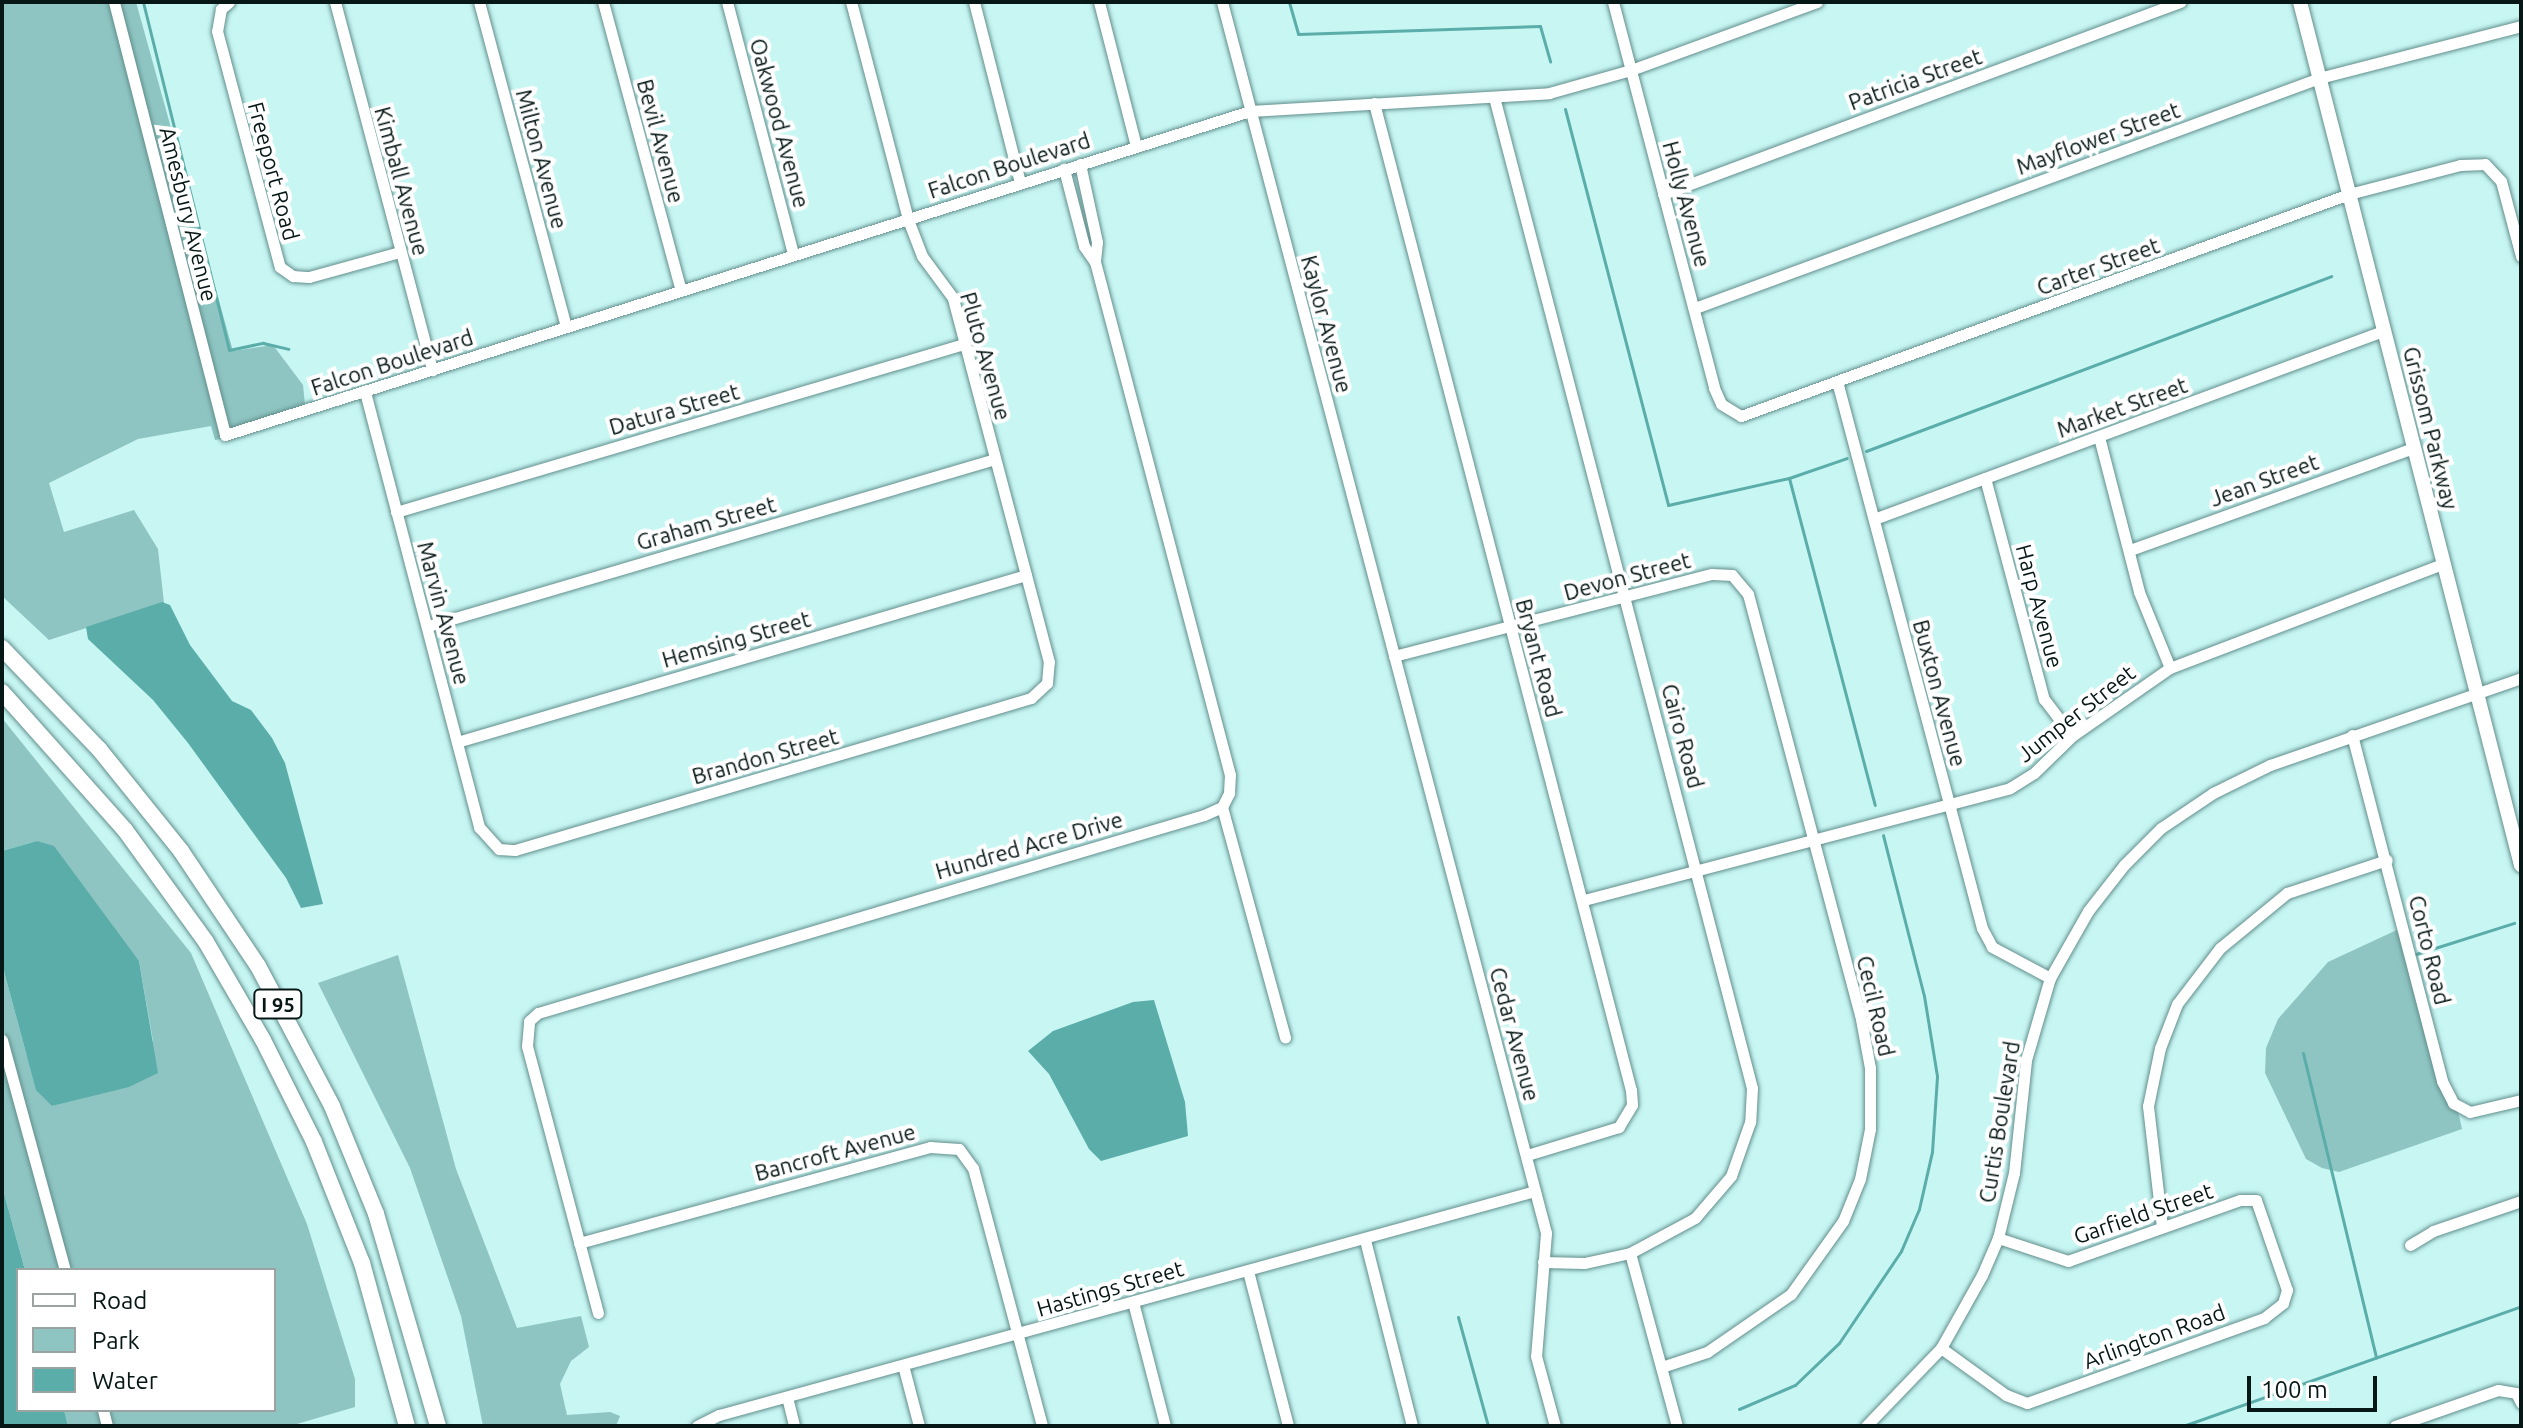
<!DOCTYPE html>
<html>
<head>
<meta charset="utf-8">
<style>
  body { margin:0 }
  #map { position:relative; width:2523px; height:1428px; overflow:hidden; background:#c7f6f3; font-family:Ubuntu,sans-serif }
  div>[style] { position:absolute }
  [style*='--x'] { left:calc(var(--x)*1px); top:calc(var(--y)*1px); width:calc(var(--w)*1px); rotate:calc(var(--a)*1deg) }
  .green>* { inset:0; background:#8ec5c2 }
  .water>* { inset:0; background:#5badaa }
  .stream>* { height:3px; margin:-1.5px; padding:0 1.5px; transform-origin:1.5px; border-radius:1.5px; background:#5badaa }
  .roads { filter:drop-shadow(0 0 2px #628e8c) drop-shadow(0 0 2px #628e8c) }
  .minor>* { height:11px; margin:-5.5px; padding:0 5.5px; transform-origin:5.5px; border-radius:5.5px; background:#fff }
  .major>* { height:14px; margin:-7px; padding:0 7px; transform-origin:7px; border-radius:7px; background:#fff }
  .highway>* { height:16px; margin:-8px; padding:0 8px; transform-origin:8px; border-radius:8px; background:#fff }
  span { translate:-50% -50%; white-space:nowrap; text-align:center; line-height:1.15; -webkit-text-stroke:8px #fff; paint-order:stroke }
  .shield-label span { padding:2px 6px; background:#fff; border:2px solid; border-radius:6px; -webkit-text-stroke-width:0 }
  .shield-label { font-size:20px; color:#061716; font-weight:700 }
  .street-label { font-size:22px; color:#061716 }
  .frame { position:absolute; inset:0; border:4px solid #061716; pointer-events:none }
  .legend { position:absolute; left:16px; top:1268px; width:260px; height:144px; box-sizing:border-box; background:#fff; border:2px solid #9ba2a2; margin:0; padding:10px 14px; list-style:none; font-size:24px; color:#061716 }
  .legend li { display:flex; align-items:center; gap:16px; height:40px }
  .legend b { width:40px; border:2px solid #9ba2a2 }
  .scale { position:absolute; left:2247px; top:1376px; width:130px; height:36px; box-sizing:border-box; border:4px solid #061716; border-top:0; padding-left:10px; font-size:24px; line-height:28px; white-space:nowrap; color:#061716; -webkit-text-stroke:6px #fff; paint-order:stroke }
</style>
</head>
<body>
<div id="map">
  <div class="green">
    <i style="clip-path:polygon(2px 2px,109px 2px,221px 439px,215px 440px,211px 426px,138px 439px,49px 483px,64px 532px,134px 510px,158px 549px,164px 603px,49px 640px,2px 596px)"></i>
    <i style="clip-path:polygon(118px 2px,136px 2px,233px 351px,273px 345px,303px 385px,305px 405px,228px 429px)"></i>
    <i style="clip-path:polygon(2px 718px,191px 953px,307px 1224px,355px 1379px,355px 1407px,290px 1426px,112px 1426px,107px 1410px,274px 1410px,274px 1270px,69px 1270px,2px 1023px,2px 964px,26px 1053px,52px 1106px,81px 1098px,153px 1041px,139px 961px,37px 841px,2px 851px)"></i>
    <i style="clip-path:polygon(2399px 929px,2437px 1082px,2458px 1111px,2462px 1129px,2339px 1172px,2322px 1168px,2306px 1159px,2265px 1073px,2266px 1048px,2278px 1019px,2328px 962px)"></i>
    <i style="clip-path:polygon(398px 955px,456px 1169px,517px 1328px,581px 1316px,589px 1347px,571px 1361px,560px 1384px,567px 1415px,610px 1412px,620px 1416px,616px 1426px,483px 1426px,461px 1316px,410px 1168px,318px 983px)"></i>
    <i style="clip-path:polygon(2px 1057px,60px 1270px,25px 1270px,2px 1186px)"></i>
    <i style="clip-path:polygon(64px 1410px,98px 1410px,103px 1426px,68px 1426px)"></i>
  </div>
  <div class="water">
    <i style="clip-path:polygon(162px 602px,170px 605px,190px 645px,232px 701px,251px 710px,272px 738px,285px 763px,323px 904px,301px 908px,286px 878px,188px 743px,153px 700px,88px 639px,86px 627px)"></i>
    <i style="clip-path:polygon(37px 841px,54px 846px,139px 961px,158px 1073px,129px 1087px,52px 1106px,36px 1090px,2px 964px,2px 851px)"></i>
    <i style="clip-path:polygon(1154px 1000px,1185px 1102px,1188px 1136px,1101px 1161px,1089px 1149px,1049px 1074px,1028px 1051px,1053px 1031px,1133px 1002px)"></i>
    <i style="clip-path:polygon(2px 1186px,25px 1270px,18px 1270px,18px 1410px,64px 1410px,68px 1426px,2px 1426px)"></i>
  </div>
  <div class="stream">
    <i style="--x:143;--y:2;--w:358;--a:76.1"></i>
    <i style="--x:229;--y:350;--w:35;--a:-12"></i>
    <i style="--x:263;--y:343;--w:26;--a:13"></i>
    <i style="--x:1289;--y:2;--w:33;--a:74"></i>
    <i style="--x:1298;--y:34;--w:242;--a:-1.9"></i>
    <i style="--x:1540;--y:26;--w:37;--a:74"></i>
    <i style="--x:1565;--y:109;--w:409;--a:75.4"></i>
    <i style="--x:1668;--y:505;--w:124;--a:-12.6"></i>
    <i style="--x:1789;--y:478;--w:338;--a:75.3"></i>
    <i style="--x:1866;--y:451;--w:497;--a:-20.6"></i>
    <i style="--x:1789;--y:478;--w:61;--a:-19"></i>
    <i style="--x:2416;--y:954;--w:103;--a:-17.6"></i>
    <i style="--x:2303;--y:1053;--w:313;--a:76.5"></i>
    <i style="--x:1458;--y:1317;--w:113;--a:74.6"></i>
    <i style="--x:1739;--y:1409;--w:61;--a:-23.2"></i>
    <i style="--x:1795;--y:1385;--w:61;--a:-43.7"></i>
    <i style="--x:1839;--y:1343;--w:111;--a:-56"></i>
    <i style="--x:1901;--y:1251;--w:46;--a:-66.8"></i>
    <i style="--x:1919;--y:1209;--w:58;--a:-77.2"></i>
    <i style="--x:1932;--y:1152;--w:76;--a:-86.2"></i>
    <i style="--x:1937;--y:1076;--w:81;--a:-99.2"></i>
    <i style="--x:1924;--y:996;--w:166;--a:-104.3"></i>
    <i style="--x:2183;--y:1426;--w:359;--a:-19.5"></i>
  </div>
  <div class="roads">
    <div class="minor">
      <i style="--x:114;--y:2;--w:447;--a:75.6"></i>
      <i style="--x:225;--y:435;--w:1075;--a:-17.54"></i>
      <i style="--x:1250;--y:111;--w:300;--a:-3.4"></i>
      <i style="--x:1549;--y:93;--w:85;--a:-15.7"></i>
      <i style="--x:1631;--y:70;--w:198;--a:-20.1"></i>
      <i style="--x:229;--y:2;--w:11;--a:139"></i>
      <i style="--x:221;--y:9;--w:22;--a:100"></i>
      <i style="--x:217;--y:31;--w:244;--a:75.1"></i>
      <i style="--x:280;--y:267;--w:16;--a:35"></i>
      <i style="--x:293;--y:276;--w:16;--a:4"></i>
      <i style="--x:309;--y:277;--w:94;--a:-15.4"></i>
      <i style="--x:335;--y:2;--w:381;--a:75.2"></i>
      <i style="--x:479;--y:2;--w:336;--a:75"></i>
      <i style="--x:603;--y:2;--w:299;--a:74.9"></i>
      <i style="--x:727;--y:2;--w:260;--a:75.3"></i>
      <i style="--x:974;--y:2;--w:187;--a:75.7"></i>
      <i style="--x:1099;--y:2;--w:149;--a:75.6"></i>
      <i style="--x:1222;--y:2;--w:1273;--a:75.25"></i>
      <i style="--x:1546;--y:1233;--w:123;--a:94.6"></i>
      <i style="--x:1536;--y:1356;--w:73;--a:74.8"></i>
      <i style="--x:1613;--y:2;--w:399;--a:75.3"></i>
      <i style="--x:1714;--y:388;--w:17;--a:66"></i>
      <i style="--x:1721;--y:404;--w:23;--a:31"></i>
      <i style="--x:1741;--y:416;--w:647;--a:-20.06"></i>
      <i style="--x:2349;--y:194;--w:115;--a:-14.6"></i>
      <i style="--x:2460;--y:165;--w:25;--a:-2"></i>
      <i style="--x:2485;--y:164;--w:23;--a:47"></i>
      <i style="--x:2501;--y:181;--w:78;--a:75.1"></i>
      <i style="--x:1494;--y:97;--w:1024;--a:75.41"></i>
      <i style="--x:1752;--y:1088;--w:34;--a:93"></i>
      <i style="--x:1750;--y:1122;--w:57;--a:109.4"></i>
      <i style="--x:1731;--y:1176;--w:55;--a:130.6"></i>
      <i style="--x:1695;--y:1218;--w:74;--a:151.7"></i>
      <i style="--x:1630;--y:1253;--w:47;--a:167.7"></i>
      <i style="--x:1584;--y:1263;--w:41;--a:-178.6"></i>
      <i style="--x:1374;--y:103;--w:1020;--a:75.41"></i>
      <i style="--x:1631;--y:1090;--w:15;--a:86"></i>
      <i style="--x:1632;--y:1105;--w:26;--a:121"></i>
      <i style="--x:1619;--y:1127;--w:96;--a:163.1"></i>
      <i style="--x:1080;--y:164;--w:80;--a:77.7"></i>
      <i style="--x:1097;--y:242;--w:20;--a:96"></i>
      <i style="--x:1663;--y:194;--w:552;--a:-20.37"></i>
      <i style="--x:1695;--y:308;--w:665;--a:-20.23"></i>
      <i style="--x:2319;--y:78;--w:209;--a:-14.4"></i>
      <i style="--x:1838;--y:385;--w:562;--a:75.15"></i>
      <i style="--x:1982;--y:928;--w:21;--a:62"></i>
      <i style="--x:1992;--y:947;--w:66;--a:28.1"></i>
      <i style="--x:365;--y:392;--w:450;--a:75.3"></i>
      <i style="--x:479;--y:827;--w:30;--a:48"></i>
      <i style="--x:499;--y:849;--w:16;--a:4"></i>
      <i style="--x:515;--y:850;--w:538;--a:-16.41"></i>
      <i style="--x:1031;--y:698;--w:22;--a:-43"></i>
      <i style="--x:1047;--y:683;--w:21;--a:-85"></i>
      <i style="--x:1049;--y:662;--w:376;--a:-104.8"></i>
      <i style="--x:953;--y:298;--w:52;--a:-126.4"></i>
      <i style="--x:922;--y:256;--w:40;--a:-111"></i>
      <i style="--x:908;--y:219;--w:224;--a:-104.7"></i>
      <i style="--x:2099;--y:437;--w:160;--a:75.5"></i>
      <i style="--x:2139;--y:592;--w:82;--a:67.8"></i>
      <i style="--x:1985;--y:478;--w:229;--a:75.1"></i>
      <i style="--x:2044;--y:699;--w:46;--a:52.9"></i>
      <i style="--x:396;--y:512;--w:592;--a:-16.48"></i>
      <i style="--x:1874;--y:519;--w:543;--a:-20.27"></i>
      <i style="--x:2130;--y:550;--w:301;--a:-19.8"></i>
      <i style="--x:428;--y:626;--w:591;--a:-16.41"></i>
      <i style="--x:1394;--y:656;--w:328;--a:-14.5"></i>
      <i style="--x:1712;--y:574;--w:20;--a:3"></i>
      <i style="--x:1732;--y:575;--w:25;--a:50"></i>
      <i style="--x:1748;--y:594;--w:435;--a:75.1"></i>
      <i style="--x:1860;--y:1014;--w:55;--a:79.5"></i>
      <i style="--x:1870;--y:1068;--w:61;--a:90"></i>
      <i style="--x:1870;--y:1129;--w:51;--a:101.3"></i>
      <i style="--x:1860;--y:1179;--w:45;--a:112"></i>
      <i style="--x:1843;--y:1221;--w:90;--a:125.5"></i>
      <i style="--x:1791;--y:1294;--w:102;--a:145.4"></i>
      <i style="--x:1707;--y:1352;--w:47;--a:161.6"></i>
      <i style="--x:2352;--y:735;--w:358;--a:75.4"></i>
      <i style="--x:2442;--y:1081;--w:25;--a:63"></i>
      <i style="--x:2453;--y:1103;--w:19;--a:28"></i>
      <i style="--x:2470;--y:1112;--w:52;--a:-13.2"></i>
      <i style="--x:457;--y:742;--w:593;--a:-16.36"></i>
      <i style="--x:1222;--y:807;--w:239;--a:74.7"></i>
      <i style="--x:1584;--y:900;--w:440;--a:-14.7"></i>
      <i style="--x:2010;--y:788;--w:28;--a:-32"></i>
      <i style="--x:2034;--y:773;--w:53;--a:-44.2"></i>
      <i style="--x:2072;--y:736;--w:119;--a:-34.8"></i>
      <i style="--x:2170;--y:668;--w:292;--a:-20.9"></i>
      <i style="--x:2;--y:1040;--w:238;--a:74.7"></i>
      <i style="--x:2162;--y:1227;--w:122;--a:-96.6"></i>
      <i style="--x:2148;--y:1106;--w:59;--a:-78.3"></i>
      <i style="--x:2160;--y:1048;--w:47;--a:-68.9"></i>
      <i style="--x:2177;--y:1004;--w:71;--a:-52.5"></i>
      <i style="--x:2220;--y:948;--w:87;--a:-39.4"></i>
      <i style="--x:2287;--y:893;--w:105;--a:-18.3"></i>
      <i style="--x:1365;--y:1240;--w:192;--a:75.8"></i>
      <i style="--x:579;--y:1243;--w:364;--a:-15.3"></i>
      <i style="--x:930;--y:1147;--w:29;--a:4"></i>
      <i style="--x:959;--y:1149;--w:24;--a:54"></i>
      <i style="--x:973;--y:1168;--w:267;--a:75"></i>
      <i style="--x:2410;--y:1245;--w:27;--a:-31"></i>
      <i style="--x:2433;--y:1231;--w:93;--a:-18.8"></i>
      <i style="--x:1630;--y:1253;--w:179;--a:74.8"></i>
      <i style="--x:1248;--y:1271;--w:160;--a:75.5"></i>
      <i style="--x:1133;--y:1302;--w:128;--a:75.5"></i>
      <i style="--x:598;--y:1313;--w:276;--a:-104.9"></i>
      <i style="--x:527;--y:1046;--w:25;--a:-85"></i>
      <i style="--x:529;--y:1021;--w:12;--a:-42"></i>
      <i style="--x:538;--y:1013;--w:695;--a:-16.56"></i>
      <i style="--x:1204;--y:815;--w:20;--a:-24"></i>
      <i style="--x:1222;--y:807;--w:16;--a:-63"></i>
      <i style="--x:1229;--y:793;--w:18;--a:-87"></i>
      <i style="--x:1230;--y:775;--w:530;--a:-104.74"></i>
      <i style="--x:1095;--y:262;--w:19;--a:-125"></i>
      <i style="--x:1084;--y:246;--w:80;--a:-104.6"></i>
      <i style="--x:1941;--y:1348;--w:80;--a:35.9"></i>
      <i style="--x:2006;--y:1395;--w:22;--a:21"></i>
      <i style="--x:2027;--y:1403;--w:252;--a:-19.7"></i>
      <i style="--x:2264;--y:1318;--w:24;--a:-38"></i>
      <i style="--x:2283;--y:1303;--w:14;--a:-73"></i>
      <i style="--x:2287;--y:1290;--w:95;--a:-109"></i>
      <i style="--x:2256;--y:1200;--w:16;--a:180"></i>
      <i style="--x:2240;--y:1200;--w:182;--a:160.5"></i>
      <i style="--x:2068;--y:1261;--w:74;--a:-161.8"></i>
      <i style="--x:903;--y:1365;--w:63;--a:75.3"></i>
      <i style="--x:787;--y:1397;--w:30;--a:76"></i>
      <i style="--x:103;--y:1410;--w:16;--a:76"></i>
      <i style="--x:697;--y:1426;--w:25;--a:-27"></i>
      <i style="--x:719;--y:1415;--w:846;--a:-15.35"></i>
      <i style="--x:1866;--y:1426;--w:108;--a:-46.1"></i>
      <i style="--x:1941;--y:1348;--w:84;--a:-60.7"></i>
      <i style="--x:1982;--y:1275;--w:40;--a:-66.6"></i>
      <i style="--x:1998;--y:1238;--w:67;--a:-76.2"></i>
      <i style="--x:2014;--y:1173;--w:114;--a:-83.9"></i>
      <i style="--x:2026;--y:1060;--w:85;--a:-73.7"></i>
      <i style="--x:2050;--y:978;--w:77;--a:-60.4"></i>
      <i style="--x:2088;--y:911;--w:58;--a:-52"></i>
      <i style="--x:2124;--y:865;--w:52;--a:-45"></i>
      <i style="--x:2161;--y:828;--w:63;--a:-33.9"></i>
      <i style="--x:2213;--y:793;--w:64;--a:-26.2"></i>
      <i style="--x:2270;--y:765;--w:266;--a:-19.1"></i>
      <i style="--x:2395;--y:1426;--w:109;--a:-19.3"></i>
      <i style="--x:2498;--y:1390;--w:18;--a:9"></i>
      <i style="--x:2516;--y:1393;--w:11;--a:63"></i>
    </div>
    <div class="major">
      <i style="--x:2300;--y:2;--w:891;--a:75.64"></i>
    </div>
    <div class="highway">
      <i style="--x:2;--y:648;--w:140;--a:46.2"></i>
      <i style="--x:99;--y:749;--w:131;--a:51.2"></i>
      <i style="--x:181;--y:851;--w:138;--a:56.2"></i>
      <i style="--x:258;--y:966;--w:158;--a:62.1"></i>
      <i style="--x:332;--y:1106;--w:117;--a:67.8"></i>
      <i style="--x:376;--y:1214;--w:221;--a:73.7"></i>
      <i style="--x:2;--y:692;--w:185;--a:48.3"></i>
      <i style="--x:125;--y:830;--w:138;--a:54.1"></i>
      <i style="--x:206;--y:942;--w:113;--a:59.8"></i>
      <i style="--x:263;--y:1040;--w:114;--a:63.4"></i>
      <i style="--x:314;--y:1142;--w:130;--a:68.4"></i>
      <i style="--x:362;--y:1263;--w:169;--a:74.6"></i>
    </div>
  </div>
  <div class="shield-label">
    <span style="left:278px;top:1004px">I 95</span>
  </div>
  <div class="street-label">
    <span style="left:1915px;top:79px;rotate:-20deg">Patricia Street</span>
    <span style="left:780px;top:123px;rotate:75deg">Oakwood Avenue</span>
    <span style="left:2098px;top:138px;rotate:-20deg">Mayflower Street</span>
    <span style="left:661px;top:141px;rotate:75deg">Bevil Avenue</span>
    <span style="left:542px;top:159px;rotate:75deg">Milton Avenue</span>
    <span style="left:1009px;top:165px;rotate:-18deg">Falcon Boulevard</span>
    <span style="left:274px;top:171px;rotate:75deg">Freeport Road</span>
    <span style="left:402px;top:181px;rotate:75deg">Kimball Avenue</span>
    <span style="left:1687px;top:204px;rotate:75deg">Holly Avenue</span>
    <span style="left:189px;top:214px;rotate:76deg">Amesbury Avenue</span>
    <span style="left:2098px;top:266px;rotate:-20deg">Carter Street</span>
    <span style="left:1327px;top:324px;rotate:75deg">Kaylor Avenue</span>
    <span style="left:986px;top:356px;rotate:74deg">Pluto Avenue</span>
    <span style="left:392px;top:362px;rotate:-18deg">Falcon Boulevard</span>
    <span style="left:2122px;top:407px;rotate:-20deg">Market Street</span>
    <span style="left:674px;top:409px;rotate:-16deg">Datura Street</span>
    <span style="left:2431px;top:428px;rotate:76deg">Grissom Parkway</span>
    <span style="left:2264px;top:480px;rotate:-20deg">Jean Street</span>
    <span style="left:706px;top:523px;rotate:-16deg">Graham Street</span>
    <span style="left:1627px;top:576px;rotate:-15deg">Devon Street</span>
    <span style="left:2040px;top:606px;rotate:75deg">Harp Avenue</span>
    <span style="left:444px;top:613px;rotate:75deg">Marvin Avenue</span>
    <span style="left:736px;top:639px;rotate:-16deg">Hemsing Street</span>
    <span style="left:1539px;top:658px;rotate:75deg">Bryant Road</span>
    <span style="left:1940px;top:693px;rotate:75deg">Buxton Avenue</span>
    <span style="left:2076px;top:713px;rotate:-38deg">Jumper Street</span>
    <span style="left:1683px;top:736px;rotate:75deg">Cairo Road</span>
    <span style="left:765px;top:756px;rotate:-16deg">Brandon Street</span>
    <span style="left:1029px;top:845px;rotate:-16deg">Hundred Acre Drive</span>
    <span style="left:2430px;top:950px;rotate:76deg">Corto Road</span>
    <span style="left:1876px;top:1006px;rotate:77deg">Cecil Road</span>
    <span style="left:1515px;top:1034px;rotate:75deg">Cedar Avenue</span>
    <span style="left:1999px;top:1122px;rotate:-81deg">Curtis Boulevard</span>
    <span style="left:835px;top:1152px;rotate:-15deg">Bancroft Avenue</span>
    <span style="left:2143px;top:1213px;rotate:-19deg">Garfield Street</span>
    <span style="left:1110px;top:1288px;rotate:-16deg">Hastings Street</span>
    <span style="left:2154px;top:1336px;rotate:-20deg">Arlington Road</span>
  </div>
  <div class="frame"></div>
  <ul class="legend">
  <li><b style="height:10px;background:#fff"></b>Road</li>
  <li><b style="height:22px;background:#8ec5c2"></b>Park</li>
  <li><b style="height:22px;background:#5badaa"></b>Water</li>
  </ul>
  <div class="scale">100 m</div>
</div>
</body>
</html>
